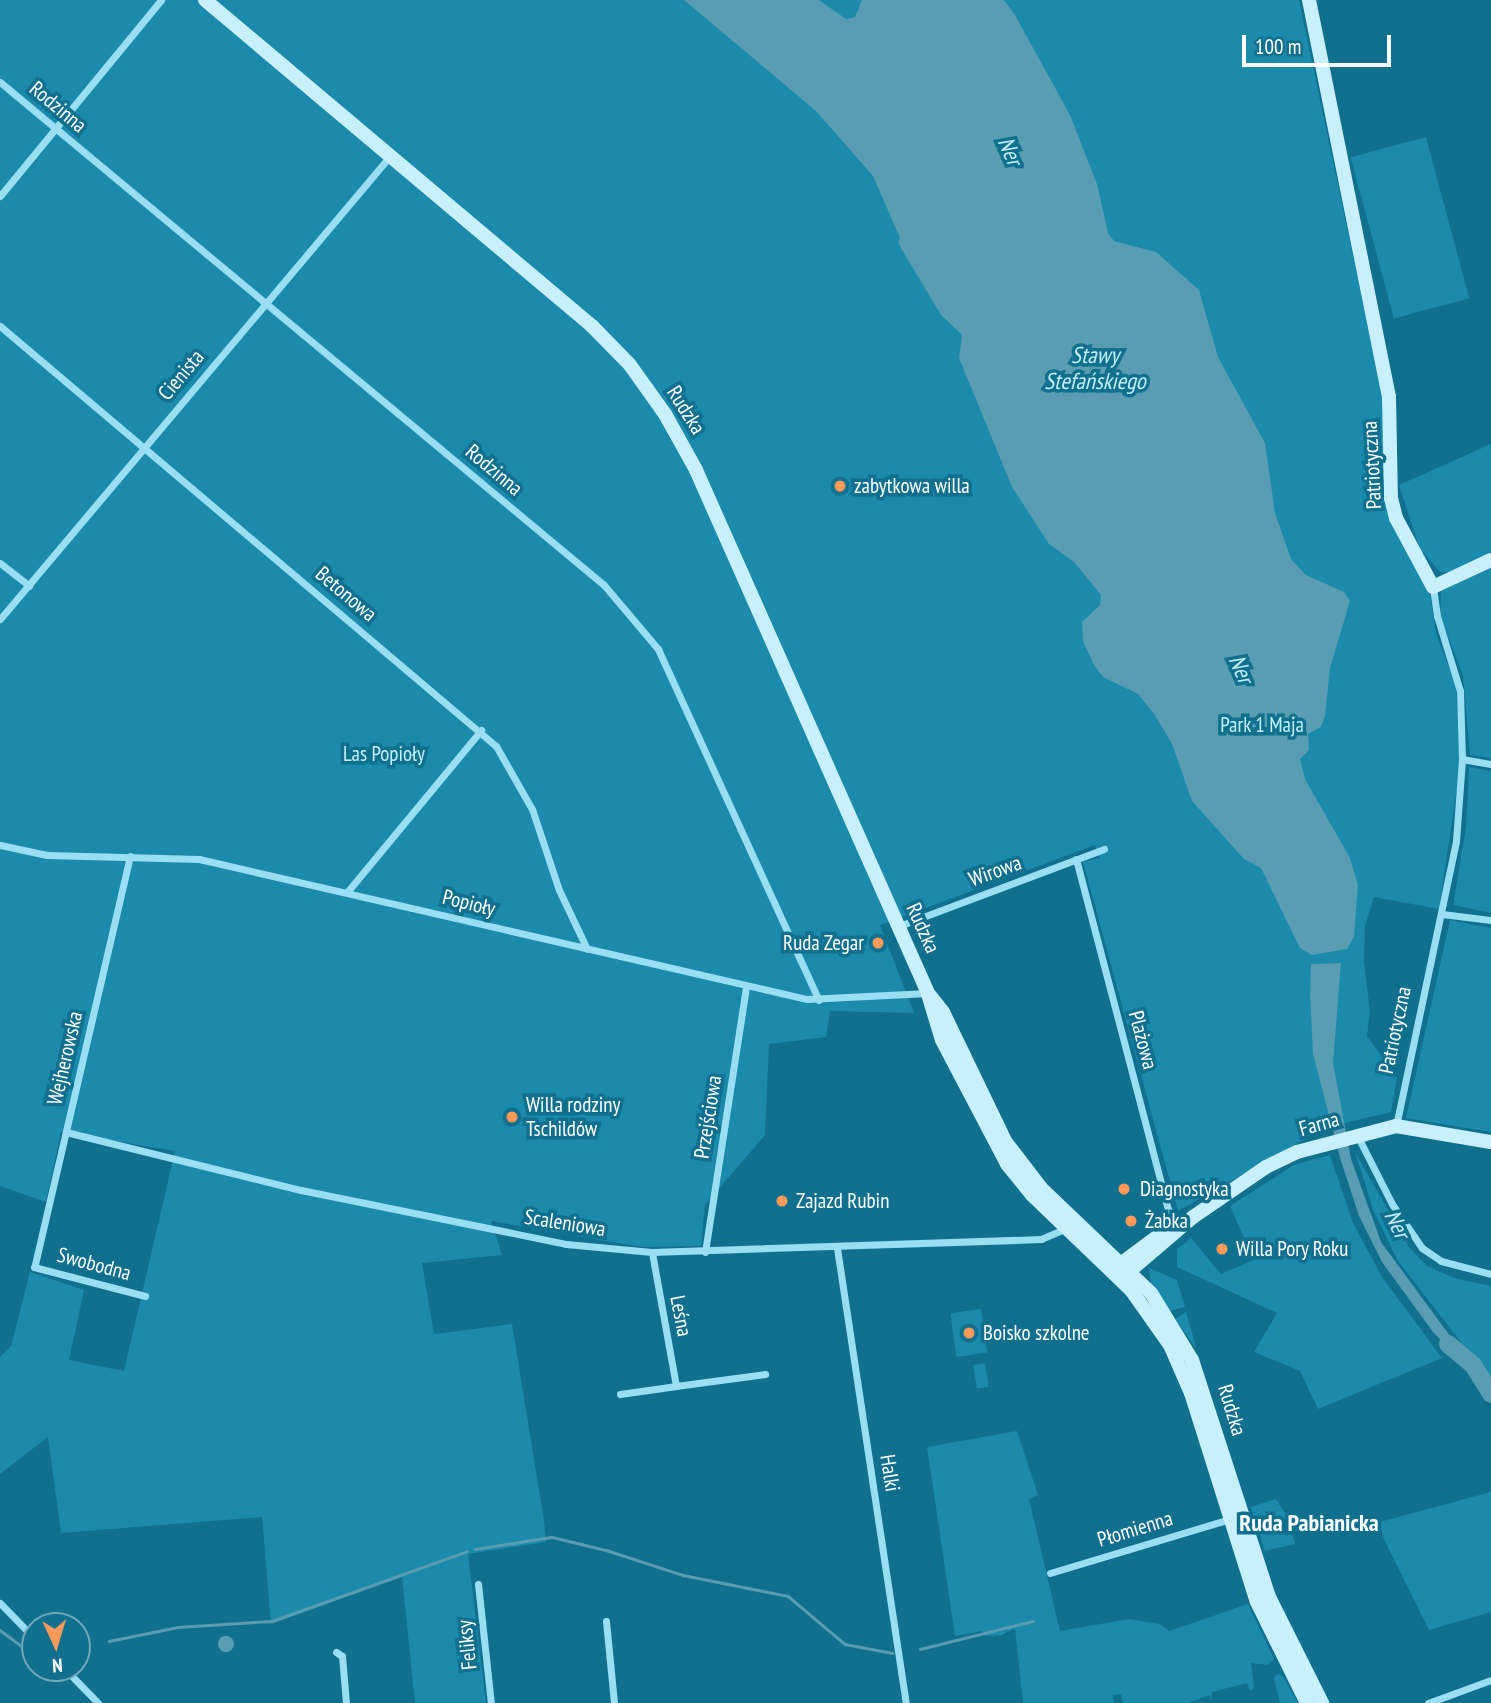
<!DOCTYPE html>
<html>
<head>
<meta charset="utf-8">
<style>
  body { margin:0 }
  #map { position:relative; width:1491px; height:1703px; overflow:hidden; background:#10708e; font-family:"PT Sans Narrow",sans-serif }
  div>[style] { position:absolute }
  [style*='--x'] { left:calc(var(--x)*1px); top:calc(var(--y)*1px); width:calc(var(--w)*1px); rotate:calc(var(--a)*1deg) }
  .green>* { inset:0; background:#1b8aab; transform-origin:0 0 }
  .water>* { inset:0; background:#589db2 }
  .round { border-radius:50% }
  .stream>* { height:2.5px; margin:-1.25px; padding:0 1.25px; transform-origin:1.25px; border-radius:1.25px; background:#589db2 }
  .river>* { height:18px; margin:-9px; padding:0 9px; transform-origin:9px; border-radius:9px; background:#589db2 }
  .street>* { height:7px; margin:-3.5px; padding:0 3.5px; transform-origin:3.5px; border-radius:3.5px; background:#99def2 }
  .secondary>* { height:14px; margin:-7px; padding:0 7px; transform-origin:7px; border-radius:7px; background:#c8f0fc }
  .dots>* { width:19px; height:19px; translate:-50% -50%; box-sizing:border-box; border:4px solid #10708e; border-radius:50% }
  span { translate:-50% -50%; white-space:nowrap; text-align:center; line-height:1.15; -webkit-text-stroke:7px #10708e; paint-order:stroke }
  .street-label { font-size:21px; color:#fff }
  .poi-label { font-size:21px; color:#fff }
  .left { translate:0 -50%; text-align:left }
  .right { translate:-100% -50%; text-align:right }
  .park-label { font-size:21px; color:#c0f0fd }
  .water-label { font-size:23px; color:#c0eefc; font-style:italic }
  .quarter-label { font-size:24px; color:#fff; font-weight:700 }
  .north { position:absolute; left:21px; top:1612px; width:70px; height:70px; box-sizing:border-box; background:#10708e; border:2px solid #70a9bb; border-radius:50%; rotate:176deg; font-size:19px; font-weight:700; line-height:28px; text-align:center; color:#fff }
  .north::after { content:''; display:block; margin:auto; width:24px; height:32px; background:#ff9a5b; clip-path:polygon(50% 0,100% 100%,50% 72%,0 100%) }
  .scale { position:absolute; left:1242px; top:35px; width:149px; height:32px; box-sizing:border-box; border:4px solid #fff; border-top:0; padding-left:9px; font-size:21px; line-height:24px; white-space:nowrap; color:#fff; -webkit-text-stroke:5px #10708e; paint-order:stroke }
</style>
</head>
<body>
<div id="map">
  <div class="green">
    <i style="clip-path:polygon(0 0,1299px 0,1386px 413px,1385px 494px,1430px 594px,1436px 634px,1456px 685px,1460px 769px,1439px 909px,1374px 897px,1365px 926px,1364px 961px,1370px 1012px,1367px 1036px,1397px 1077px,1391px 1112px,1324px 1128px,1178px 1211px,1083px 862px,1100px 858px,1095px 845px,880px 925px,914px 1013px,830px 1011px,826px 1037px,769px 1044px,765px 1135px,705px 1205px,701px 1246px,641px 1247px,491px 1221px,502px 1255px,422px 1263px,434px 1334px,512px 1324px,544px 1520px,546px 1542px,468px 1554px,486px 1703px,415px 1703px,402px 1577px,271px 1624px,262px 1517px,61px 1533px,48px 1437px,0 1474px,0 1357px,11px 1346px,30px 1272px,84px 1290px,69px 1360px,124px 1371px,175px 1151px,61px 1132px,46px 1202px,0 1186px)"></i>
    <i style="left:1426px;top:137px;width:167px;height:78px;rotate:75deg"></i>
    <i style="clip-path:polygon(1491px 444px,1491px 553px,1453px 573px,1440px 572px,1420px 549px,1399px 485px)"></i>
    <i style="clip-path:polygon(1491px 568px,1491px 758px,1470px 755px,1463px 675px,1440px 616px,1441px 591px)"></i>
    <i style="clip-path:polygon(1469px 767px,1491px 771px,1491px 913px,1453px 905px,1466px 827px)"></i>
    <i style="clip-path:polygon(1450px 920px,1491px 928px,1491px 1132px,1406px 1118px)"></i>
    <i style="clip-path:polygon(1355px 1152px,1409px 1247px,1427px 1266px,1454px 1278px,1491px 1286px,1491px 1381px,1398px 1261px,1374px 1212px)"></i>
    <i style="clip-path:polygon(1330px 1155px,1353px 1223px,1382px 1277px,1442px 1358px,1318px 1409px,1300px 1371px,1254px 1352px,1277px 1313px,1177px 1267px,1177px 1249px,1191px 1238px,1221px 1274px,1254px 1260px,1230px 1206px,1294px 1165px)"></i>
    <i style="clip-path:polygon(1149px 1268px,1177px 1280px,1185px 1307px,1170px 1311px,1151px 1285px)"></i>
    <i style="left:981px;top:1309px;width:44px;height:31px;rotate:82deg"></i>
    <i style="clip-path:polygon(1186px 1312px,1196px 1347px,1195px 1347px,1175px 1319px)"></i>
    <i style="left:985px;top:1363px;width:24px;height:12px;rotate:81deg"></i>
    <i style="clip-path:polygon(1017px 1431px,1038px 1495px,1029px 1499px,1060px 1631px,1129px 1619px,1160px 1624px,1169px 1631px,1248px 1604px,1274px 1659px,1268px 1665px,1251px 1663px,1254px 1688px,1250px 1691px,1247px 1683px,1212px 1692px,1211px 1701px,1209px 1695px,1188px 1703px,1123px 1703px,1121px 1694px,1113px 1695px,1114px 1703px,1023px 1703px,1015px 1628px,1002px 1635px,985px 1636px,982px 1631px,955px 1636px,927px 1447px)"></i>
    <i style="clip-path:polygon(1491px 1492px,1491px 1612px,1429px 1630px,1376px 1523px)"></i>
    <i style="clip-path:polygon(1276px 1499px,1287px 1516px,1295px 1544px,1265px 1551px,1251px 1507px)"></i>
    <i style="clip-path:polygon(1278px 1674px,1283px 1677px,1298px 1703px,1280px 1703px,1274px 1678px)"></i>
  </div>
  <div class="water">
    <i style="clip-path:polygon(684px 0,819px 0,846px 19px,855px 17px,862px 0,1004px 0,1015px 15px,1070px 115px,1097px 184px,1108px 233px,1114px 241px,1156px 252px,1199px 290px,1218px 357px,1265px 443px,1275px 513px,1291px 559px,1306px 575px,1344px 592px,1350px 601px,1330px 668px,1325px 716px,1321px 727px,1308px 734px,1309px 750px,1300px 759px,1305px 779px,1350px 858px,1358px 885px,1354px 937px,1347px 949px,1312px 955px,1300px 948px,1261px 868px,1244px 859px,1192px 801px,1172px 744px,1155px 715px,1138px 694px,1103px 677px,1094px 665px,1083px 641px,1082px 622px,1100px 605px,1101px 595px,1074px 562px,1049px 544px,1012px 487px,959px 358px,962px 335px,941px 315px,898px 243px,900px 238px,873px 176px,816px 111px)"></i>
    <i style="clip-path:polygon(1341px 963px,1333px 1063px,1351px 1159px,1381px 1242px,1467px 1359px,1461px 1362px,1433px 1332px,1382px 1262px,1359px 1216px,1341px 1161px,1313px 1054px,1310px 994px,1311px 964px)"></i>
    <i class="round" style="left:218px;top:1636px;width:16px;height:16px"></i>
  </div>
  <div class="stream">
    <i style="--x:475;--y:1549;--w:78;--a:-8.9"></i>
    <i style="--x:552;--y:1537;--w:56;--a:13.5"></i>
    <i style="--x:606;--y:1550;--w:81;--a:18"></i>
    <i style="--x:683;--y:1575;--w:107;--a:11.3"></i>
    <i style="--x:788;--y:1596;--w:75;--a:40.1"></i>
    <i style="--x:845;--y:1644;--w:48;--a:10.8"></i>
    <i style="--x:0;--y:1630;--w:44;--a:36.6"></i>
    <i style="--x:109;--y:1641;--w:70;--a:-11.5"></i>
    <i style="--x:178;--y:1627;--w:94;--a:-3.7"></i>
    <i style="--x:272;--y:1621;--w:207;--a:-19.7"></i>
    <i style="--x:920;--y:1649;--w:116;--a:-13.9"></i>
  </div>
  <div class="river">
    <i style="--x:1448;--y:1344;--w:33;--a:40"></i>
    <i style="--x:1473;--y:1365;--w:34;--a:58"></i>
  </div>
  <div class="street">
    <i style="--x:0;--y:82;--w:786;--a:39.79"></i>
    <i style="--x:604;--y:585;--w:84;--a:49.8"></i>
    <i style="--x:658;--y:649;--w:386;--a:65.4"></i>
    <i style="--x:0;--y:196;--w:254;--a:-50.6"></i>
    <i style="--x:0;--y:326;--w:650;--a:40.26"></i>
    <i style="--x:496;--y:746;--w:73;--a:60.3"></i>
    <i style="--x:532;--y:809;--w:85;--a:71.6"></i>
    <i style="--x:559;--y:890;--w:65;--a:64.6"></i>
    <i style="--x:0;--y:563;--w:37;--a:38"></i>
    <i style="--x:0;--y:619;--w:605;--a:-49.89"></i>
    <i style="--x:1462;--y:759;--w:29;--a:10"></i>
    <i style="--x:0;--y:845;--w:48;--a:12"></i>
    <i style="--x:47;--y:855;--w:152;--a:1.5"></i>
    <i style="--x:199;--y:859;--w:624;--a:12.97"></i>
    <i style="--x:807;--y:999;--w:121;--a:-2.8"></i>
    <i style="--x:130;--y:856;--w:422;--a:103.1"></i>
    <i style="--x:34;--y:1267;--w:115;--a:14.6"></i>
    <i style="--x:1076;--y:859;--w:362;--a:75.3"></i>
    <i style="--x:1168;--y:1209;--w:21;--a:62"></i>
    <i style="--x:348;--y:891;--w:209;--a:-50.4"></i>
    <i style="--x:1442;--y:914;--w:49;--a:7"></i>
    <i style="--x:899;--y:926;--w:219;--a:-20.6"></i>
    <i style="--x:1396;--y:1126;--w:291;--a:-78.1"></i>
    <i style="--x:1456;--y:841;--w:82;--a:-85.8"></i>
    <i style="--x:1462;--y:759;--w:68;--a:-91.7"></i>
    <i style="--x:1460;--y:691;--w:78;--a:-107"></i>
    <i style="--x:1437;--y:616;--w:29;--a:-98"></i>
    <i style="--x:66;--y:1132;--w:242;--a:13.9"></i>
    <i style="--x:301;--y:1190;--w:270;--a:11.5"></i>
    <i style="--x:566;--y:1244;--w:86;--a:5.3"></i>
    <i style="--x:652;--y:1252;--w:389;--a:-1.9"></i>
    <i style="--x:1041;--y:1239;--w:28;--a:-23"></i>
    <i style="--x:1357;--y:1135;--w:77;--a:63.1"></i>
    <i style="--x:1392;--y:1204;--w:53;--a:55.7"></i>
    <i style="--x:1422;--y:1248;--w:23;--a:34"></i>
    <i style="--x:1441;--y:1261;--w:52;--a:14.6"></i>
    <i style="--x:837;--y:1248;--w:460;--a:81.4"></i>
    <i style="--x:705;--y:1252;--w:268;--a:-81.2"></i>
    <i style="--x:676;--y:1386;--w:90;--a:-7.7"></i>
    <i style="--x:620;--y:1394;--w:57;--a:-8.1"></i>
    <i style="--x:676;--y:1386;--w:136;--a:-100.2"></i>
    <i style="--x:1050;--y:1573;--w:188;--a:-16.7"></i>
    <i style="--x:478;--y:1584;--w:120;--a:83.8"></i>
    <i style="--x:0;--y:1603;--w:50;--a:45.8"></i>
    <i style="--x:606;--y:1621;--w:82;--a:84.4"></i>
    <i style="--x:336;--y:1652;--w:7;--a:34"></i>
    <i style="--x:342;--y:1656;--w:47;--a:85.1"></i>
    <i style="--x:64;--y:1668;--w:49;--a:45.8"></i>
    <i style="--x:1428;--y:1703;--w:67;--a:-20.1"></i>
  </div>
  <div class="secondary">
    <i style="--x:205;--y:0;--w:506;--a:40.11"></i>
    <i style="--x:592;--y:326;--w:54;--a:45.7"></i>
    <i style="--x:630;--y:365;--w:60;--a:54.5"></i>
    <i style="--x:665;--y:414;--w:64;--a:61"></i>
    <i style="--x:696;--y:470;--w:572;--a:66.08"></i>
    <i style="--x:928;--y:993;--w:24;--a:52"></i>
    <i style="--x:943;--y:1012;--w:143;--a:64.3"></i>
    <i style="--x:1005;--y:1141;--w:59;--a:52.5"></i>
    <i style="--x:1041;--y:1188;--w:152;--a:43.7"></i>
    <i style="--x:1151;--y:1293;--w:79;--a:58.5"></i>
    <i style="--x:1192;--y:1360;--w:249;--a:72"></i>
    <i style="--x:1269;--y:1597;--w:119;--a:63.4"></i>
    <i style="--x:1309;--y:0;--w:405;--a:78.6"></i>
    <i style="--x:1389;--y:397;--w:101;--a:88.9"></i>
    <i style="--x:1391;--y:498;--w:21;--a:76"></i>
    <i style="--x:1396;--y:518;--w:78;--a:61.8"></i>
    <i style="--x:1433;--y:587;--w:64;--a:-25"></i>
    <i style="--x:928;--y:994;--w:48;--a:73.1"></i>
    <i style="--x:942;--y:1040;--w:140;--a:62.3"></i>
    <i style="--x:1007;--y:1164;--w:40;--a:51"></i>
    <i style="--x:1032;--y:1195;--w:137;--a:43.8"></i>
    <i style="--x:1131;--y:1290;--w:67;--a:54.7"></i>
    <i style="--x:1170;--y:1345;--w:52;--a:66.4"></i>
    <i style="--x:1191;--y:1393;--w:219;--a:72.5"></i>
    <i style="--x:1257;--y:1602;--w:113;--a:63.7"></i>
    <i style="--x:1115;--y:1268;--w:59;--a:-36.7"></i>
    <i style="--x:1162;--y:1233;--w:15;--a:-16"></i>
    <i style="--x:1125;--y:1275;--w:89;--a:-40.5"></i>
    <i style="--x:1193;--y:1217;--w:88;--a:-34.4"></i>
    <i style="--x:1266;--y:1167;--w:34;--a:-26"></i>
    <i style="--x:1297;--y:1152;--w:102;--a:-14.7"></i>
    <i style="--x:1396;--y:1126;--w:96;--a:9.6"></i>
  </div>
  <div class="dots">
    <i style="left:840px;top:486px;background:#ff9a5b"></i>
    <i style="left:878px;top:943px;background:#ff9a5b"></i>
    <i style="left:512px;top:1117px;background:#ff9a5b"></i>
    <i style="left:1124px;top:1189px;background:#ff9a5b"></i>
    <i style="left:782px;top:1201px;background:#ff9a5b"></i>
    <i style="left:1131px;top:1221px;background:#ff9a5b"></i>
    <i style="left:1222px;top:1249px;background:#ff9a5b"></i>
    <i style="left:969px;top:1333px;background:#ff9a5b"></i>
  </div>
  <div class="street-label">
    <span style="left:58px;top:107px;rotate:40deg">Rodzinna</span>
    <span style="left:181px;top:375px;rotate:-50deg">Cienista</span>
    <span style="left:686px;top:410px;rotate:58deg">Rudzka</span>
    <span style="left:1372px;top:465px;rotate:-93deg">Patriotyczna</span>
    <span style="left:494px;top:470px;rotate:40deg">Rodzinna</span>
    <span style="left:346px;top:594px;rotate:40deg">Betonowa</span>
    <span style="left:995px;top:871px;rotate:-20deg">Wirowa</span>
    <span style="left:469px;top:903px;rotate:14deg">Popioły</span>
    <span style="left:923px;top:928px;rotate:66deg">Rudzka</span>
    <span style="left:1395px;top:1030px;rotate:-78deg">Patriotyczna</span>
    <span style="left:1143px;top:1040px;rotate:75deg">Plażowa</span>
    <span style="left:65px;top:1058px;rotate:-77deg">Wejherowska</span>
    <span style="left:708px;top:1117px;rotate:-81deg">Przejściowa</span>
    <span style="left:1319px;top:1124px;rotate:-16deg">Farna</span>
    <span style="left:565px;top:1223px;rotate:9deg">Scaleniowa</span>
    <span style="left:94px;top:1264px;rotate:15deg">Swobodna</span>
    <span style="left:681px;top:1316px;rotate:79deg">Leśna</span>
    <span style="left:1232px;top:1410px;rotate:73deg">Rudzka</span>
    <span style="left:890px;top:1473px;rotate:81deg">Halki</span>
    <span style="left:1135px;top:1529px;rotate:-17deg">Płomienna</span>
    <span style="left:467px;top:1645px;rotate:-96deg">Feliksy</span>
  </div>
  <div class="poi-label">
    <span class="left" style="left:854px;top:486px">zabytkowa willa</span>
    <span class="right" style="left:864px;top:943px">Ruda Zegar</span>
    <span class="left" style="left:526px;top:1117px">Willa rodziny<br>Tschildów</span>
    <span class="left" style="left:1140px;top:1189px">Diagnostyka</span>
    <span class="left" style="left:796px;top:1201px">Zajazd Rubin</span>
    <span class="left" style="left:1145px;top:1221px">Żabka</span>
    <span class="left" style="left:1236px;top:1249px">Willa Pory Roku</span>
    <span class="left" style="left:983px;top:1333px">Boisko szkolne</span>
  </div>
  <div class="park-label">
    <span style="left:1262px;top:725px">Park 1 Maja</span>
    <span style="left:384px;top:754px">Las Popioły</span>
  </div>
  <div class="water-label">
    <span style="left:1010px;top:151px;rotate:66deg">Ner</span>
    <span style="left:1095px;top:368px">Stawy<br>Stefańskiego</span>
    <span style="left:1241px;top:669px;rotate:66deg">Ner</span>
    <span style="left:1397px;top:1224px;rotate:64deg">Ner</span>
  </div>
  <div class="quarter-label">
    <span style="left:1309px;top:1523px">Ruda Pabianicka</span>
  </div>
  <div class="north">N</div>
  <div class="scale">100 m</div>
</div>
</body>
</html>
